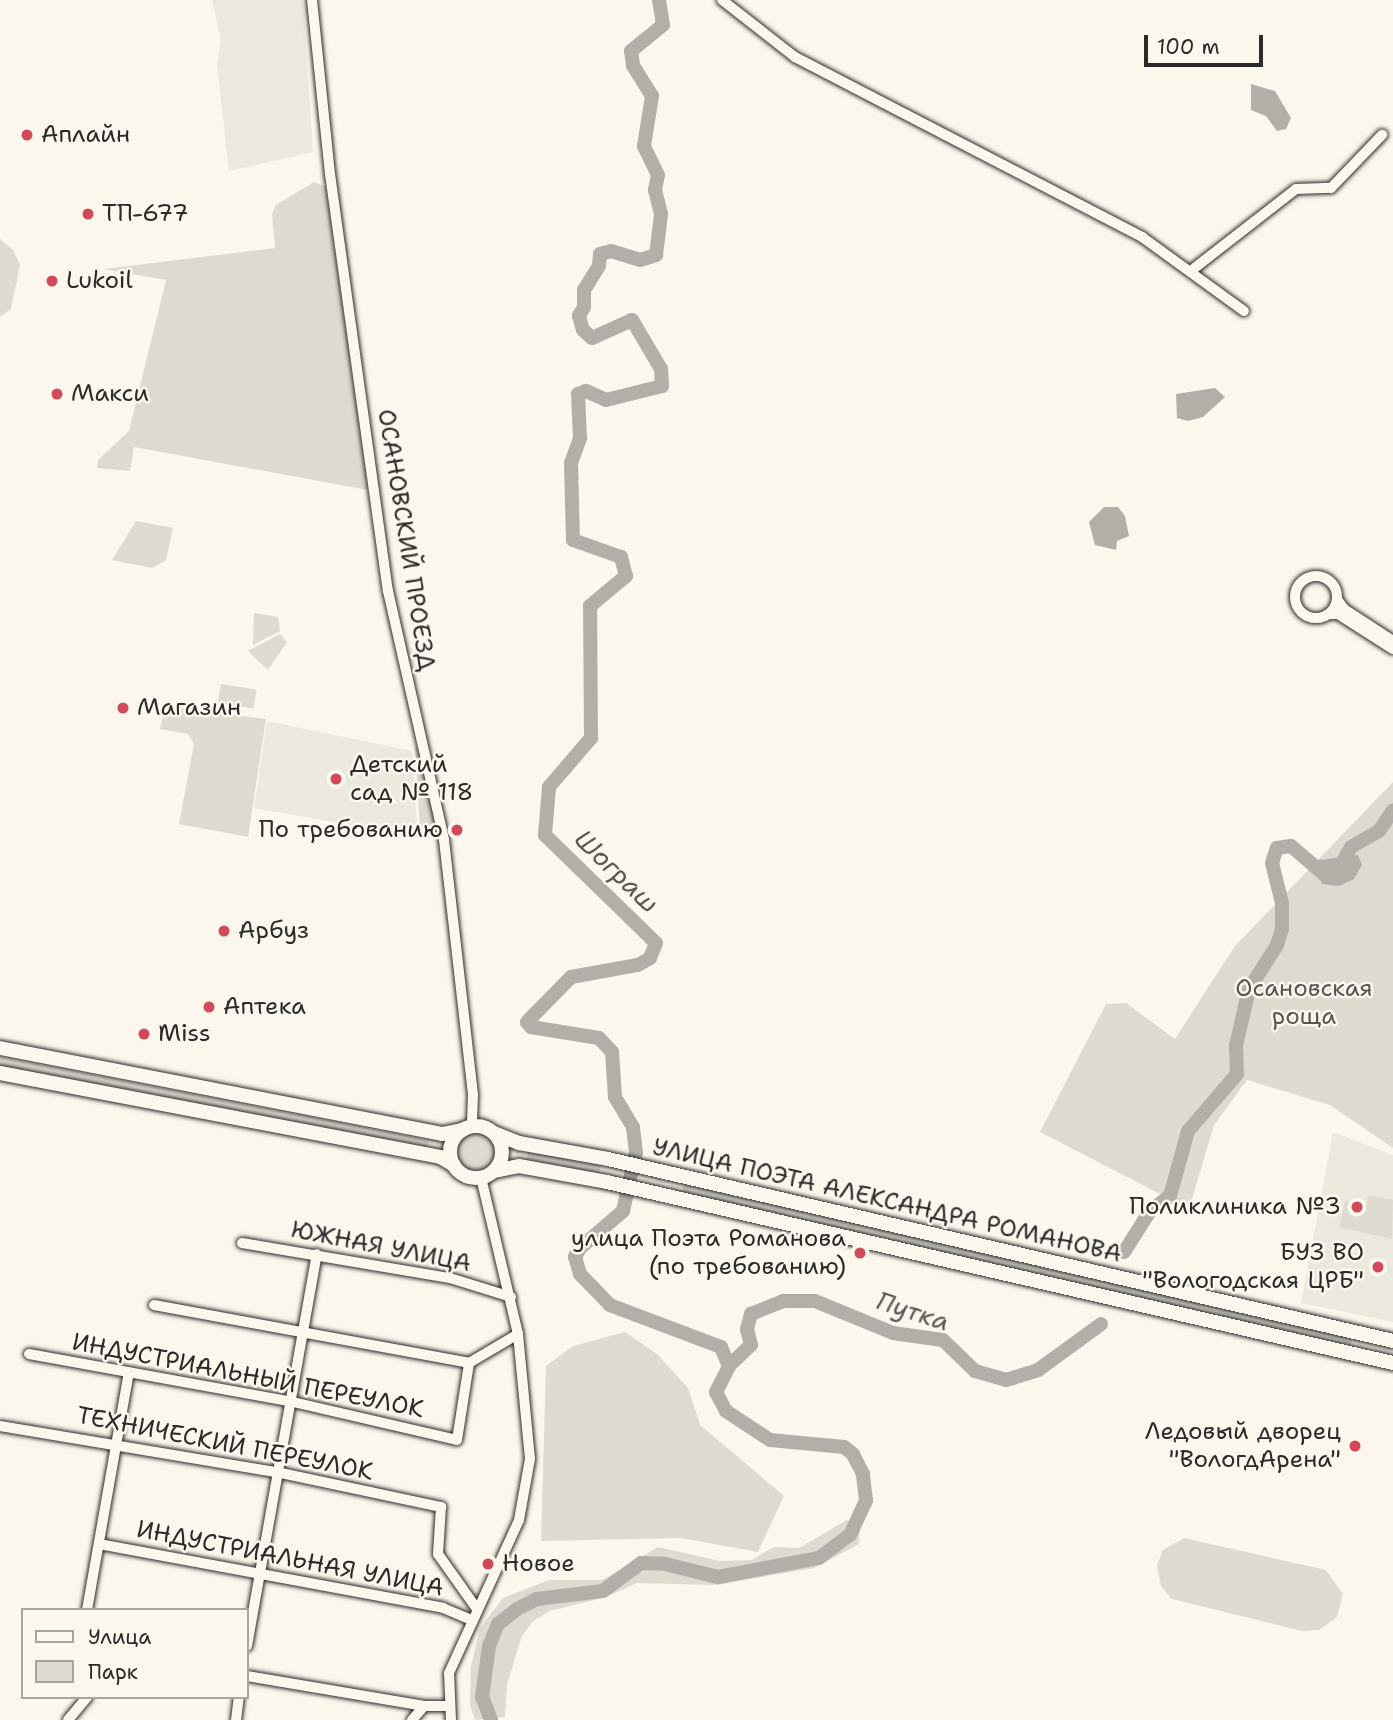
<!DOCTYPE html>
<html>
<head>
<meta charset="utf-8">
<style>
  body { margin:0 }
  #map { position:relative; width:1393px; height:1720px; overflow:hidden; background:#fbf7ec; font-family:"Shantell Sans",sans-serif }
  div>[style] { position:absolute }
  [style*='--x'] { left:calc(var(--x)*1px); top:calc(var(--y)*1px); width:calc(var(--w)*1px); rotate:calc(var(--a)*1deg) }
  .built>* { inset:0; background:#ebe8de }
  .green>* { inset:0; background:#dddad0; transform-origin:0 0 }
  .round { border-radius:50% }
  .water>* { inset:0; background:#b1afa7 }
  .river>* { height:14px; margin:-7px; padding:0 7px; transform-origin:7px; border-radius:7px; background:#b1afa7 }
  .roads { filter:drop-shadow(0 0 2px #2b2b2b) drop-shadow(0 0 2px #2b2b2b) }
  .minor>* { height:10px; margin:-5px; padding:0 5px; transform-origin:5px; border-radius:5px; background:#fbf7ec }
  .minor>.ring { margin:-5px; padding:0; box-sizing:content-box; background:none; border:10px solid #fbf7ec; border-radius:50% }
  .secondary>* { height:14px; margin:-7px; padding:0 7px; transform-origin:7px; border-radius:7px; background:#fbf7ec }
  .secondary>.ring { margin:-7px; padding:0; box-sizing:content-box; background:none; border:14px solid #fbf7ec; border-radius:50% }
  .dots>* { width:19px; height:19px; translate:-50% -50%; box-sizing:border-box; border:4px solid #fbf7ec; border-radius:50% }
  span { translate:-50% -50%; white-space:nowrap; text-align:center; line-height:1.15; -webkit-text-stroke:5px #fbf7ec; paint-order:stroke }
  .poi-label { font-size:24px; color:#2b2b2b }
  .left { translate:0 -50%; text-align:left }
  .right { translate:-100% -50%; text-align:right }
  .street-label { font-size:24px; color:#2b2b2b }
  .park-label { font-size:24px; color:#585754 }
  .water-label { font-size:26px; color:#5a5956; font-style:italic }
  .legend { position:absolute; left:21px; top:1608px; width:228px; height:91px; box-sizing:border-box; background:#fbf7ec; border:2px solid #a8a59f; margin:0; padding:9px 12px; list-style:none; font-size:21px; color:#2b2b2b }
  .legend li { display:flex; align-items:center; gap:14px; height:35px }
  .legend b { width:35px; border:2px solid #a8a59f }
  .scale { position:absolute; left:1144px; top:35px; width:119px; height:32px; box-sizing:border-box; border:4px solid #2b2b2b; border-top:0; padding-left:9px; font-size:21px; line-height:24px; white-space:nowrap; color:#2b2b2b; -webkit-text-stroke:5px #fbf7ec; paint-order:stroke }
</style>
</head>
<body>
<div id="map">
  <div class="built">
    <i style="clip-path:polygon(212px 0,303px 0,313px 152px,229px 171px,217px 65px,221px 40px)"></i>
    <i style="clip-path:polygon(267px 721px,412px 751px,418px 837px,254px 808px)"></i>
    <i style="clip-path:polygon(1333px 1132px,1393px 1155px,1393px 1322px,1301px 1303px)"></i>
  </div>
  <div class="green">
    <i style="clip-path:polygon(314px 182px,326px 187px,368px 490px,134px 447px,130px 471px,97px 468px,98px 460px,129px 431px,166px 280px,104px 269px,275px 248px,272px 214px,276px 205px)"></i>
    <i style="clip-path:polygon(0 239px,13px 250px,20px 265px,11px 309px,0 317px)"></i>
    <i style="clip-path:polygon(136px 521px,173px 528px,166px 560px,152px 568px,112px 560px)"></i>
    <i style="clip-path:polygon(254px 613px,278px 617px,280px 631px,253px 645px)"></i>
    <i style="clip-path:polygon(280px 634px,287px 642px,268px 670px,248px 651px)"></i>
    <i style="left:221px;top:684px;width:36px;height:19px;rotate:9deg"></i>
    <i style="clip-path:polygon(165px 706px,266px 719px,248px 837px,179px 824px,194px 744px,188px 734px,160px 729px)"></i>
    <i style="clip-path:polygon(415px 747px,421px 748px,438px 833px,420px 830px)"></i>
    <i style="clip-path:polygon(1393px 782px,1393px 1148px,1330px 1105px,1247px 1080px,1214px 1125px,1189px 1209px,1040px 1132px,1106px 1004px,1126px 1003px,1175px 1039px,1235px 946px)"></i>
    <i style="left:0;top:1057px;width:437px;height:12px;rotate:11deg"></i>
    <i class="round" style="left:457px;top:1133px;width:38px;height:38px"></i>
    <i style="left:528px;top:1152px;width:74px;height:11px;rotate:10deg"></i>
    <i style="left:684px;top:1184px;width:686px;height:10px;rotate:13deg"></i>
    <i style="clip-path:polygon(1369px 1195px,1393px 1200px,1392px 1239px,1339px 1227px,1345px 1201px,1366px 1206px)"></i>
    <i style="clip-path:polygon(625px 1332px,657px 1354px,688px 1388px,700px 1425px,784px 1496px,758px 1552px,681px 1538px,541px 1541px,546px 1366px,573px 1346px)"></i>
    <i style="clip-path:polygon(847px 1520px,860px 1527px,859px 1544px,814px 1568px,717px 1585px,637px 1583px,606px 1597px,550px 1611px,533px 1621px,522px 1636px,507px 1684px,505px 1717px,475px 1720px,470px 1705px,471px 1666px,480px 1628px,503px 1598px,549px 1580px,602px 1580px,658px 1547px,720px 1561px,751px 1560px,774px 1547px,799px 1548px)"></i>
    <i style="clip-path:polygon(1184px 1538px,1326px 1570px,1343px 1594px,1337px 1617px,1319px 1630px,1302px 1631px,1172px 1599px,1161px 1586px,1157px 1565px,1163px 1550px)"></i>
  </div>
  <div class="water">
    <i style="clip-path:polygon(1251px 84px,1275px 91px,1291px 118px,1286px 129px,1277px 131px,1266px 116px,1251px 110px)"></i>
    <i style="clip-path:polygon(1215px 388px,1225px 397px,1203px 417px,1188px 421px,1177px 418px,1176px 394px)"></i>
    <i style="clip-path:polygon(1104px 507px,1118px 507px,1125px 516px,1129px 536px,1117px 541px,1116px 550px,1095px 545px,1089px 522px)"></i>
    <i style="clip-path:polygon(1358px 855px,1362px 865px,1354px 879px,1339px 886px,1322px 884px,1319px 860px)"></i>
  </div>
  <div class="river">
    <i style="--x:1124;--y:1252;--w:49;--a:-57.6"></i>
    <i style="--x:1150;--y:1211;--w:25;--a:-37"></i>
    <i style="--x:1170;--y:1196;--w:67;--a:-74.5"></i>
    <i style="--x:1188;--y:1131;--w:75;--a:-49.3"></i>
    <i style="--x:1237;--y:1074;--w:28;--a:-92"></i>
    <i style="--x:1236;--y:1046;--w:58;--a:-77.2"></i>
    <i style="--x:1249;--y:989;--w:52;--a:-57.5"></i>
    <i style="--x:1277;--y:945;--w:17;--a:-73"></i>
    <i style="--x:1282;--y:929;--w:26;--a:-90"></i>
    <i style="--x:1282;--y:903;--w:41;--a:-104"></i>
    <i style="--x:1272;--y:863;--w:16;--a:-72"></i>
    <i style="--x:1277;--y:848;--w:14;--a:-8"></i>
    <i style="--x:1291;--y:846;--w:46;--a:40.6"></i>
    <i style="--x:1326;--y:876;--w:9;--a:-6"></i>
    <i style="--x:1335;--y:875;--w:32;--a:-60"></i>
    <i style="--x:1351;--y:847;--w:32;--a:-30"></i>
    <i style="--x:1379;--y:831;--w:25;--a:-56"></i>
    <i style="--x:729;--y:1366;--w:30;--a:-44"></i>
    <i style="--x:751;--y:1345;--w:16;--a:-104"></i>
    <i style="--x:747;--y:1329;--w:16;--a:-75"></i>
    <i style="--x:751;--y:1314;--w:35;--a:-22"></i>
    <i style="--x:783;--y:1301;--w:32;--a:0"></i>
    <i style="--x:815;--y:1301;--w:84;--a:22.3"></i>
    <i style="--x:893;--y:1333;--w:50;--a:8"></i>
    <i style="--x:943;--y:1340;--w:45;--a:44.1"></i>
    <i style="--x:975;--y:1371;--w:32;--a:16"></i>
    <i style="--x:1006;--y:1380;--w:34;--a:-17"></i>
    <i style="--x:1038;--y:1370;--w:78;--a:-36.1"></i>
    <i style="--x:491;--y:1720;--w:25;--a:-111"></i>
    <i style="--x:482;--y:1697;--w:51;--a:-82.2"></i>
    <i style="--x:489;--y:1646;--w:24;--a:-68"></i>
    <i style="--x:498;--y:1624;--w:24;--a:-38"></i>
    <i style="--x:517;--y:1609;--w:22;--a:-27"></i>
    <i style="--x:537;--y:1599;--w:66;--a:-6.9"></i>
    <i style="--x:603;--y:1591;--w:47;--a:-36.4"></i>
    <i style="--x:641;--y:1563;--w:24;--a:2"></i>
    <i style="--x:665;--y:1564;--w:55;--a:13.8"></i>
    <i style="--x:718;--y:1577;--w:103;--a:-10.7"></i>
    <i style="--x:819;--y:1558;--w:39;--a:-37"></i>
    <i style="--x:850;--y:1535;--w:38;--a:-65"></i>
    <i style="--x:866;--y:1500;--w:26;--a:-97"></i>
    <i style="--x:863;--y:1474;--w:22;--a:-117"></i>
    <i style="--x:853;--y:1454;--w:11;--a:-142"></i>
    <i style="--x:844;--y:1447;--w:74;--a:-174.6"></i>
    <i style="--x:770;--y:1440;--w:53;--a:-146.6"></i>
    <i style="--x:726;--y:1411;--w:21;--a:-118"></i>
    <i style="--x:716;--y:1392;--w:29;--a:-63"></i>
    <i style="--x:729;--y:1366;--w:21;--a:-113"></i>
    <i style="--x:721;--y:1347;--w:119;--a:-159.3"></i>
    <i style="--x:610;--y:1305;--w:43;--a:-134.1"></i>
    <i style="--x:580;--y:1274;--w:18;--a:-106"></i>
    <i style="--x:575;--y:1257;--w:10;--a:-61"></i>
    <i style="--x:580;--y:1248;--w:57;--a:-40.7"></i>
    <i style="--x:623;--y:1211;--w:60;--a:-77.6"></i>
    <i style="--x:636;--y:1152;--w:25;--a:-97"></i>
    <i style="--x:633;--y:1127;--w:35;--a:-121"></i>
    <i style="--x:615;--y:1097;--w:45;--a:-93.8"></i>
    <i style="--x:612;--y:1052;--w:19;--a:-133"></i>
    <i style="--x:599;--y:1038;--w:69;--a:-170.8"></i>
    <i style="--x:531;--y:1027;--w:6;--a:-129"></i>
    <i style="--x:527;--y:1022;--w:63;--a:-45.6"></i>
    <i style="--x:571;--y:977;--w:68;--a:-10.2"></i>
    <i style="--x:638;--y:965;--w:14;--a:-30"></i>
    <i style="--x:650;--y:958;--w:16;--a:-68"></i>
    <i style="--x:656;--y:943;--w:155;--a:-135.8"></i>
    <i style="--x:545;--y:835;--w:48;--a:-85.2"></i>
    <i style="--x:549;--y:787;--w:65;--a:-49.4"></i>
    <i style="--x:591;--y:738;--w:132;--a:-90.4"></i>
    <i style="--x:590;--y:606;--w:47;--a:-39.8"></i>
    <i style="--x:626;--y:576;--w:20;--a:-105"></i>
    <i style="--x:621;--y:557;--w:51;--a:-160.5"></i>
    <i style="--x:573;--y:540;--w:77;--a:-91.5"></i>
    <i style="--x:571;--y:463;--w:27;--a:-70"></i>
    <i style="--x:580;--y:438;--w:44;--a:-92.6"></i>
    <i style="--x:578;--y:394;--w:9;--a:-21"></i>
    <i style="--x:586;--y:391;--w:22;--a:24"></i>
    <i style="--x:606;--y:400;--w:58;--a:-14"></i>
    <i style="--x:662;--y:386;--w:17;--a:-93"></i>
    <i style="--x:661;--y:369;--w:57;--a:-120.6"></i>
    <i style="--x:632;--y:320;--w:44;--a:155.8"></i>
    <i style="--x:592;--y:338;--w:12;--a:-138"></i>
    <i style="--x:583;--y:330;--w:15;--a:-106"></i>
    <i style="--x:579;--y:316;--w:10;--a:-61"></i>
    <i style="--x:584;--y:307;--w:17;--a:-90"></i>
    <i style="--x:584;--y:290;--w:28;--a:-58"></i>
    <i style="--x:599;--y:266;--w:12;--a:-85"></i>
    <i style="--x:600;--y:254;--w:11;--a:-15"></i>
    <i style="--x:611;--y:251;--w:30;--a:17"></i>
    <i style="--x:640;--y:260;--w:17;--a:-17"></i>
    <i style="--x:656;--y:255;--w:41;--a:-83"></i>
    <i style="--x:661;--y:214;--w:25;--a:-104"></i>
    <i style="--x:655;--y:190;--w:15;--a:-79"></i>
    <i style="--x:658;--y:175;--w:32;--a:-116"></i>
    <i style="--x:644;--y:146;--w:51;--a:-80.9"></i>
    <i style="--x:652;--y:96;--w:36;--a:-122"></i>
    <i style="--x:633;--y:65;--w:14;--a:-98"></i>
    <i style="--x:631;--y:51;--w:41;--a:-39.1"></i>
    <i style="--x:663;--y:25;--w:25;--a:-99"></i>
  </div>
  <div class="roads">
    <div class="minor">
      <i style="--x:312;--y:0;--w:175;--a:84.1"></i>
      <i style="--x:330;--y:174;--w:421;--a:82.1"></i>
      <i style="--x:388;--y:591;--w:255;--a:77.3"></i>
      <i style="--x:444;--y:840;--w:256;--a:83.5"></i>
      <i style="--x:473;--y:1094;--w:32;--a:92"></i>
      <i style="--x:722;--y:0;--w:93;--a:38"></i>
      <i style="--x:795;--y:57;--w:391;--a:27.4"></i>
      <i style="--x:1142;--y:237;--w:126;--a:36"></i>
      <i style="--x:1192;--y:270;--w:132;--a:-37.9"></i>
      <i style="--x:1296;--y:189;--w:35;--a:-2"></i>
      <i style="--x:1331;--y:188;--w:74;--a:-46.1"></i>
      <i class="ring" style="left:1295px;top:576px;width:32px;height:32px"></i>
      <i style="--x:1337;--y:599;--w:12;--a:55"></i>
      <i style="--x:1344;--y:609;--w:59;--a:33.1"></i>
      <i style="--x:1329;--y:614;--w:9;--a:0"></i>
      <i style="--x:1338;--y:614;--w:65;--a:32.5"></i>
      <i style="--x:242;--y:1243;--w:211;--a:9.6"></i>
      <i style="--x:450;--y:1278;--w:64;--a:17.3"></i>
      <i style="--x:154;--y:1305;--w:320;--a:10.4"></i>
      <i style="--x:29;--y:1354;--w:268;--a:10.3"></i>
      <i style="--x:293;--y:1402;--w:168;--a:13"></i>
      <i style="--x:457;--y:1440;--w:78;--a:-81.1"></i>
      <i style="--x:469;--y:1363;--w:57;--a:-30.6"></i>
      <i style="--x:0;--y:1426;--w:285;--a:9.5"></i>
      <i style="--x:281;--y:1473;--w:164;--a:12"></i>
      <i style="--x:441;--y:1507;--w:47;--a:93.7"></i>
      <i style="--x:438;--y:1554;--w:67;--a:54.7"></i>
      <i style="--x:99;--y:1544;--w:350;--a:10.5"></i>
      <i style="--x:443;--y:1608;--w:30;--a:23"></i>
      <i style="--x:87;--y:1610;--w:241;--a:-80"></i>
      <i style="--x:247;--y:1646;--w:398;--a:-79.9"></i>
      <i style="--x:247;--y:1676;--w:180;--a:9.6"></i>
      <i style="--x:424;--y:1706;--w:25;--a:0"></i>
      <i style="--x:68;--y:1720;--w:30;--a:-50"></i>
      <i style="--x:236;--y:1720;--w:23;--a:-83"></i>
      <i style="--x:412;--y:1720;--w:18;--a:-49"></i>
      <i style="--x:451;--y:1720;--w:47;--a:-92.4"></i>
      <i style="--x:449;--y:1673;--w:168;--a:-65.4"></i>
      <i style="--x:519;--y:1520;--w:62;--a:-79.8"></i>
      <i style="--x:530;--y:1459;--w:126;--a:-95.5"></i>
      <i style="--x:518;--y:1334;--w:161;--a:-103.3"></i>
    </div>
    <div class="secondary">
      <i style="--x:0;--y:1048;--w:450;--a:11"></i>
      <i style="--x:442;--y:1134;--w:21;--a:-11"></i>
      <i style="--x:0;--y:1073;--w:448;--a:10.8"></i>
      <i style="--x:440;--y:1157;--w:16;--a:30"></i>
      <i class="ring" style="left:450px;top:1126px;width:38px;height:38px"></i>
      <i style="--x:494;--y:1133;--w:27;--a:22"></i>
      <i style="--x:519;--y:1143;--w:90;--a:10.2"></i>
      <i style="--x:608;--y:1159;--w:806;--a:13.05"></i>
      <i style="--x:494;--y:1171;--w:25;--a:-11"></i>
      <i style="--x:519;--y:1166;--w:89;--a:10.3"></i>
      <i style="--x:607;--y:1182;--w:807;--a:12.97"></i>
    </div>
  </div>
  <div class="dots">
    <i style="left:27px;top:135px;background:#d1495b"></i>
    <i style="left:88px;top:214px;background:#d1495b"></i>
    <i style="left:52px;top:281px;background:#d1495b"></i>
    <i style="left:57px;top:394px;background:#d1495b"></i>
    <i style="left:123px;top:708px;background:#d1495b"></i>
    <i style="left:336px;top:779px;background:#d1495b"></i>
    <i style="left:457px;top:830px;background:#d1495b"></i>
    <i style="left:224px;top:931px;background:#d1495b"></i>
    <i style="left:209px;top:1007px;background:#d1495b"></i>
    <i style="left:144px;top:1034px;background:#d1495b"></i>
    <i style="left:1357px;top:1207px;background:#d1495b"></i>
    <i style="left:860px;top:1253px;background:#d1495b"></i>
    <i style="left:1378px;top:1267px;background:#d1495b"></i>
    <i style="left:1355px;top:1446px;background:#d1495b"></i>
    <i style="left:488px;top:1564px;background:#d1495b"></i>
  </div>
  <div class="poi-label">
    <span class="left" style="left:41px;top:135px">Аплайн</span>
    <span class="left" style="left:102px;top:214px">ТП-677</span>
    <span class="left" style="left:66px;top:281px">Lukoil</span>
    <span class="left" style="left:71px;top:394px">Макси</span>
    <span class="left" style="left:137px;top:708px">Магазин</span>
    <span class="left" style="left:350px;top:779px">Детский<br>сад № 118</span>
    <span class="right" style="left:443px;top:830px">По требованию</span>
    <span class="left" style="left:238px;top:931px">Арбуз</span>
    <span class="left" style="left:223px;top:1007px">Аптека</span>
    <span class="left" style="left:158px;top:1034px">Miss</span>
    <span class="right" style="left:1341px;top:1207px">Поликлиника №3</span>
    <span class="right" style="left:846px;top:1253px">улица Поэта Романова<br>(по требованию)</span>
    <span class="right" style="left:1364px;top:1267px">БУЗ ВО<br>"Вологодская ЦРБ"</span>
    <span class="right" style="left:1341px;top:1446px">Ледовый дворец<br>"ВологдАрена"</span>
    <span class="left" style="left:502px;top:1564px">Новое</span>
  </div>
  <div class="street-label">
    <span style="left:406px;top:540px;rotate:81deg">ОСАНОВСКИЙ ПРОЕЗД</span>
    <span style="left:887px;top:1201px;rotate:13deg">УЛИЦА ПОЭТА АЛЕКСАНДРА РОМАНОВА</span>
    <span style="left:381px;top:1247px;rotate:11deg">ЮЖНАЯ УЛИЦА</span>
    <span style="left:248px;top:1376px;rotate:11deg">ИНДУСТРИАЛЬНЫЙ ПЕРЕУЛОК</span>
    <span style="left:225px;top:1444px;rotate:11deg">ТЕХНИЧЕСКИЙ ПЕРЕУЛОК</span>
    <span style="left:290px;top:1559px;rotate:11deg">ИНДУСТРИАЛЬНАЯ УЛИЦА</span>
  </div>
  <div class="park-label">
    <span style="left:1304px;top:1003px">Осановская<br>роща</span>
  </div>
  <div class="water-label">
    <span style="left:617px;top:871px;rotate:44deg">Шограш</span>
    <span style="left:913px;top:1311px;rotate:18deg">Путка</span>
  </div>
  <ul class="legend">
  <li><b style="height:9px;background:#fbf7ec"></b>Улица</li>
  <li><b style="height:19px;background:#dddad0"></b>Парк</li>
  </ul>
  <div class="scale">100 m</div>
</div>
</body>
</html>
